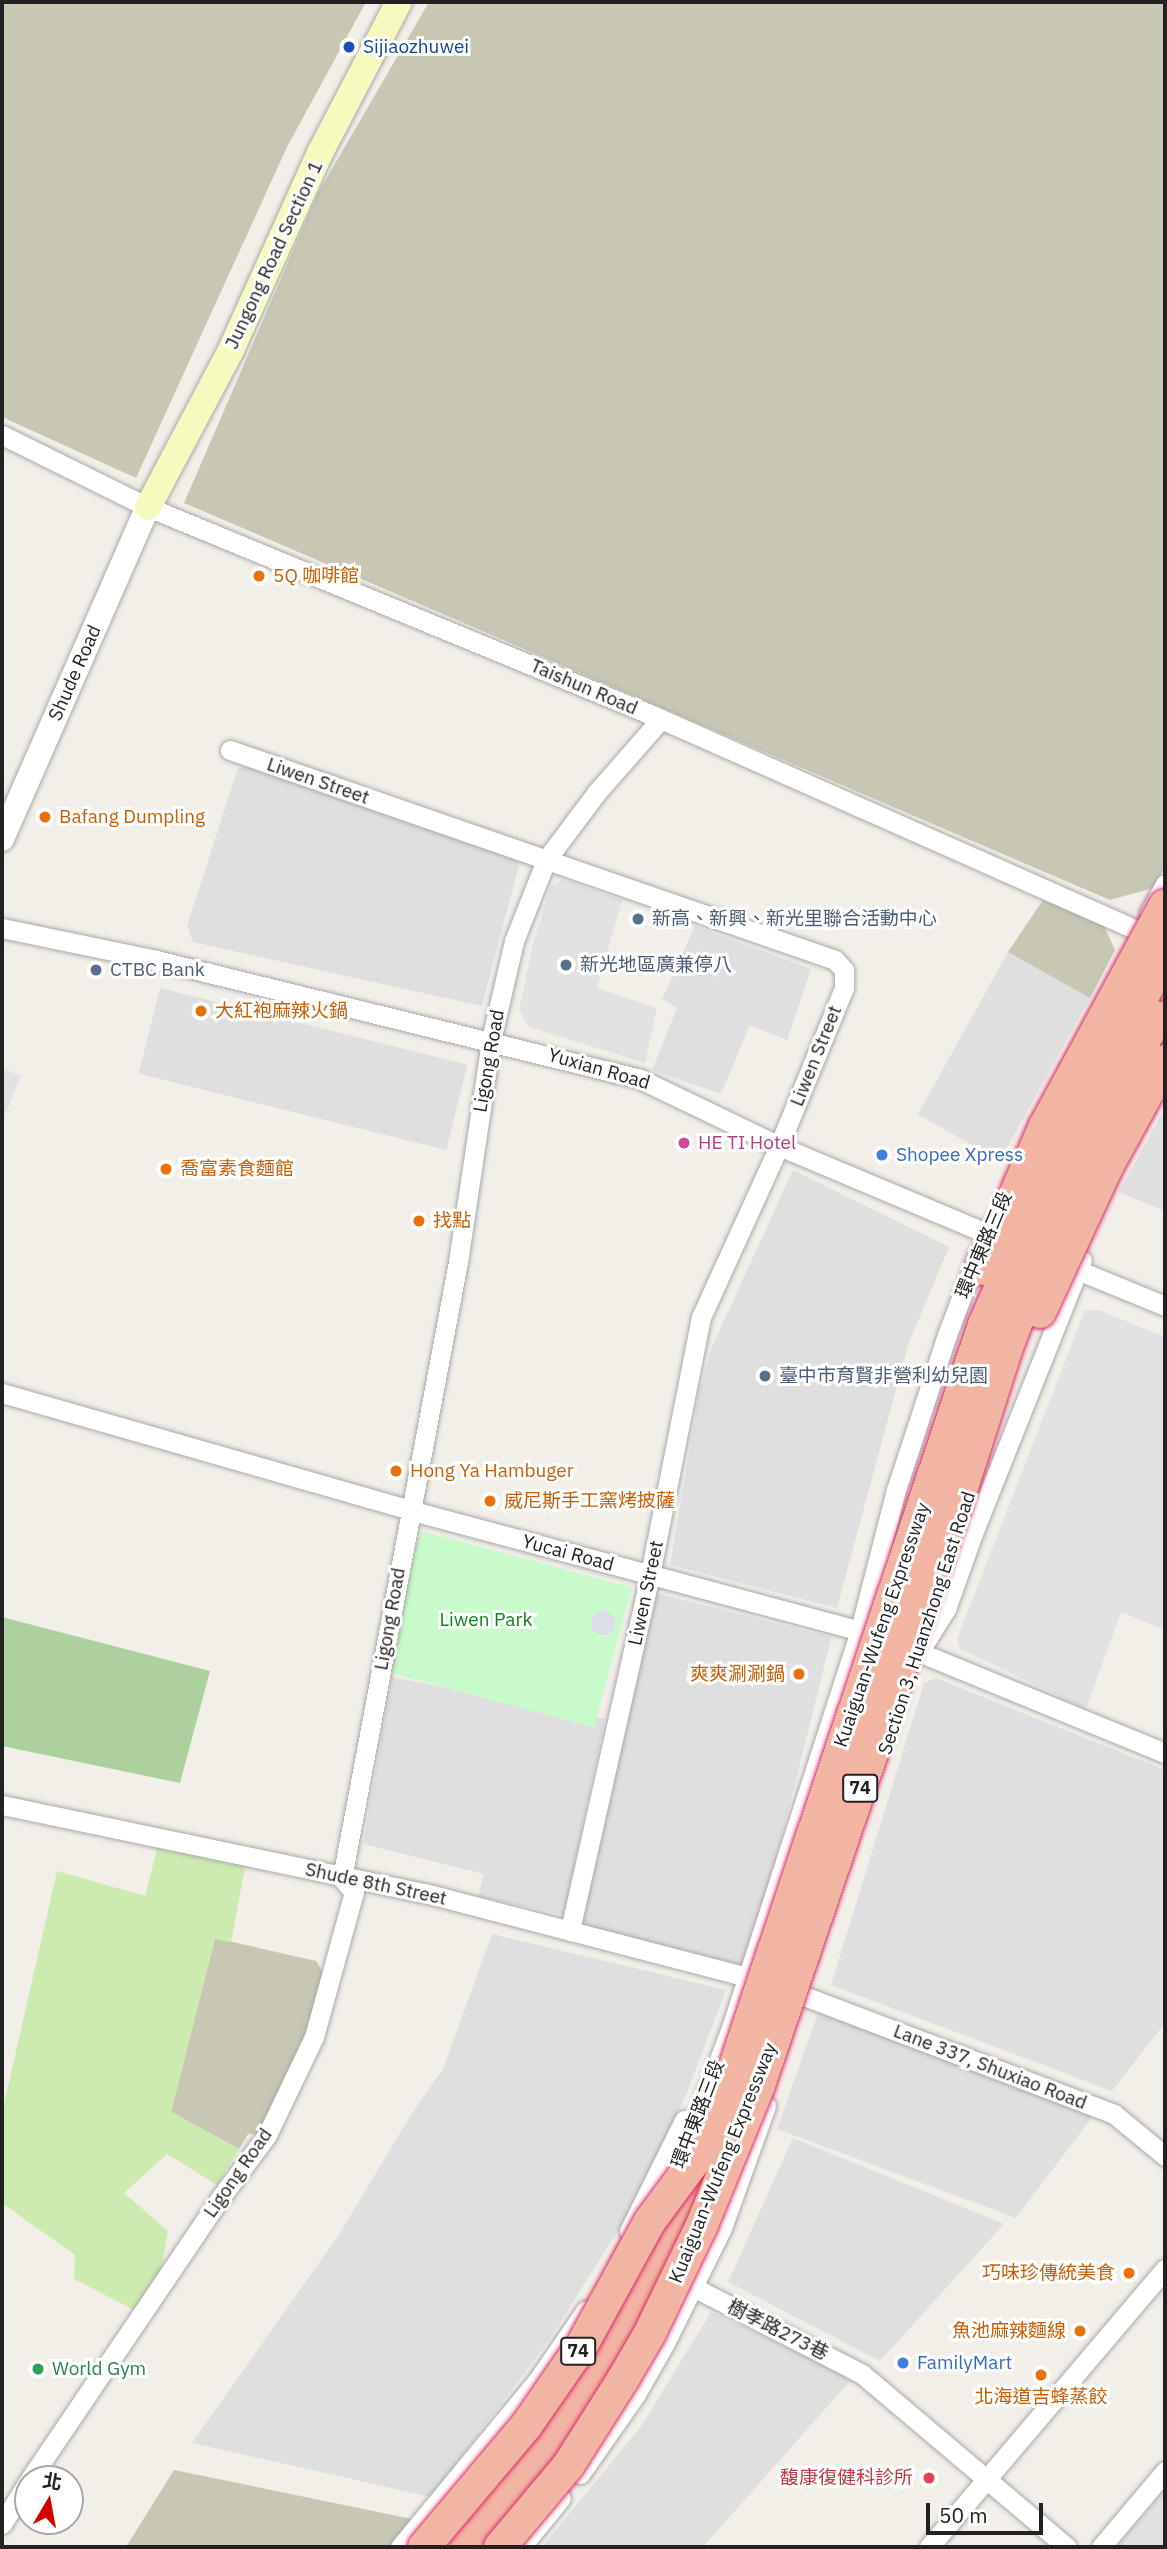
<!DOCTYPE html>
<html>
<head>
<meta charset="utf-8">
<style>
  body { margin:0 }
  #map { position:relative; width:1167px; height:2549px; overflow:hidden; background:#f2efe9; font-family:"IBM Plex Sans","Noto Sans TC",sans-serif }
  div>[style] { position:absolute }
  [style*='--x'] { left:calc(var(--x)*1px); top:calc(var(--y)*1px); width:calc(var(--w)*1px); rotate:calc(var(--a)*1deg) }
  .residential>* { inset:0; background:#e0dfdf; transform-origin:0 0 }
  .construction>* { inset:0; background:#c7c7b4 }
  .grass>* { inset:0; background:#cdebb0 }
  .forest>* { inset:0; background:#add19e }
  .park>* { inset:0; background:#c8facc; transform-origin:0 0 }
  .parking>* { inset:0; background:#e2e2e2 }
  .plaza>* { inset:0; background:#dddde8 }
  .round { border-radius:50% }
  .roads { filter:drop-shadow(0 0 2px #a9a9a9) drop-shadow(0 0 2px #a9a9a9) }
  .minor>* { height:19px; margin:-9.5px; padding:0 9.5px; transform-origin:9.5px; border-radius:9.5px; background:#fff }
  .tertiary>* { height:24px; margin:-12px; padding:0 12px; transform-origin:12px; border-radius:12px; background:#fff }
  .secondary>* { height:26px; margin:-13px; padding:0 13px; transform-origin:13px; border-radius:13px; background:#f7fabf }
  .trunk>* { height:32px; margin:-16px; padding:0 16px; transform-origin:16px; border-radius:16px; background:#f2b4a3 }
  .bridges { filter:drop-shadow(0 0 2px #dc2a67) drop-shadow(0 0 2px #dc2a67) }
  .trunk-bridge>* { height:32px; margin:-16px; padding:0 16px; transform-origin:16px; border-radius:16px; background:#f2b4a3 }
  .dots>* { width:19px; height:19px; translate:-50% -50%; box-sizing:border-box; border:4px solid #fff; border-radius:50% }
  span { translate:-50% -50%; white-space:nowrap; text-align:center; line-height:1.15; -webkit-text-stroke:6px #fff; paint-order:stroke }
  .shield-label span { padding:2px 5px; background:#fff; border:2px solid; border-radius:5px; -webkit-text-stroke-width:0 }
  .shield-label { font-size:18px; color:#222; font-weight:700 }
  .transit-label { font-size:19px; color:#164399 }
  .left { translate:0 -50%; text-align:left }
  .street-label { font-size:19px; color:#222 }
  .food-label { font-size:19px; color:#c56008 }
  .right { translate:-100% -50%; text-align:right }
  .service-label { font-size:19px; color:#4e5e75 }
  .hotel-label { font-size:19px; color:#b23c85 }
  .shop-label { font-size:19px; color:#366cbe }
  .park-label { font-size:19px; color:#0c8416 }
  .leisure-label { font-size:19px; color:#27864d }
  .health-label { font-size:19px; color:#be3a42 }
  .frame { position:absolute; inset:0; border:4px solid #222; pointer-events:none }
  .north { position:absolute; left:14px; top:2465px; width:70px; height:70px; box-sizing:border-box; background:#fff; border:2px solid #a7a7a7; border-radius:50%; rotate:10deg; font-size:19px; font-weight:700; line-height:28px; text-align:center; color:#222 }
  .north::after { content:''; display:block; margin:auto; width:24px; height:32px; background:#d40000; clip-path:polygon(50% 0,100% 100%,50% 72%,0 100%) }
  .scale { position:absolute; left:926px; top:2503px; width:117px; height:32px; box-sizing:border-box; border:4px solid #222; border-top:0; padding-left:9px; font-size:21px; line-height:24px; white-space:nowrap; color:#222; -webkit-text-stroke:5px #fff; paint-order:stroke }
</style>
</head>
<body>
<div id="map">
  <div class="residential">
    <i style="clip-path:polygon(257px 766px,513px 857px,519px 865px,482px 1006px,193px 942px,187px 926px,238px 768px)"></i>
    <i style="clip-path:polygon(695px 926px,811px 969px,787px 1040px,750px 1025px,721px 1094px,652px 1070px,677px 1008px,662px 999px)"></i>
    <i style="left:1008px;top:952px;width:94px;height:186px;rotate:29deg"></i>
    <i style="left:160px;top:988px;width:317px;height:88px;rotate:14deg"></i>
    <i style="clip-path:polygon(1165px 1108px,1165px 1211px,1119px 1192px)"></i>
    <i style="clip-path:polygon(793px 1170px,949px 1247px,908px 1345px,837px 1608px,670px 1565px,699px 1393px,711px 1349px)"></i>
    <i style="left:651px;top:1592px;width:186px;height:340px;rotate:14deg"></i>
    <i style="clip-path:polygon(392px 1677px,605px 1719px,564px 1915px,478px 1896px,484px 1874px,363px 1844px)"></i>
    <i style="clip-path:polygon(936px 1678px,1165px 1770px,1165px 2023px,1112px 2091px,831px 1985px,924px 1683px)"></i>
    <i style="clip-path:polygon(492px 1934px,726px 1990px,686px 2095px,627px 2216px,549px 2340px,431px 2497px,192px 2443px,338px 2236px,412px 2113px,443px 2069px)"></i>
    <i style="clip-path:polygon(819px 2010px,1096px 2112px,1016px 2218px,777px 2129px)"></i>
    <i style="clip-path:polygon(793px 2138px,1004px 2224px,880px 2361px,728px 2282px)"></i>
    <i style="clip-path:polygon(711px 2312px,837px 2371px,850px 2381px,703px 2547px,542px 2547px,642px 2425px)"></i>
  </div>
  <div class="construction">
    <i style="clip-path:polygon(2px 2px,366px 2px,287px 147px,136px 478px,2px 417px)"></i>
    <i style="clip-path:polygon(429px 2px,1165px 2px,1165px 867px,1153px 888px,1110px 900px,184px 503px,318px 193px)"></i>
    <i style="clip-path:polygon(1043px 900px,1104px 926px,1115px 950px,1090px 998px,1008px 952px)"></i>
    <i style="clip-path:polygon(215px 1938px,316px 1961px,329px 1982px,263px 2133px,248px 2134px,239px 2149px,171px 2112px)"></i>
    <i style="clip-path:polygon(174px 2470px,417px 2520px,395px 2547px,126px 2547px)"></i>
  </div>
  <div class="grass">
    <i style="clip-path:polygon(159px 1842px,246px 1863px,231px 1942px,215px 1939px,171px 2112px,239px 2149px,217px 2185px,167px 2154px,124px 2193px,168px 2231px,161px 2272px,136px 2311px,74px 2279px,75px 2255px,2px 2203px,2px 2113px,57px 1871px,145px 1896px)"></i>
  </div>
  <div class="forest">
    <i style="clip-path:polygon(2px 1617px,210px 1671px,180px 1783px,2px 1746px)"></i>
  </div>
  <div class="park">
    <i style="left:421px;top:1531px;width:218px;height:145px;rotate:15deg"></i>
  </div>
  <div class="parking">
    <i style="clip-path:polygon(563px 879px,622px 900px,597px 988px,657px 1008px,645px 1063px,529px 1027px,519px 1010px,533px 943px,551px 886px)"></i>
    <i style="clip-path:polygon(2px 1068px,21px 1076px,2px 1122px)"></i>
    <i style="clip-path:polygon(1085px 1310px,1099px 1310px,1165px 1337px,1165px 1630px,1121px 1612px,1086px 1709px,960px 1649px,957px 1639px)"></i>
    <i style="clip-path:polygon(1165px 2490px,1165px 2547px,1117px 2547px)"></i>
  </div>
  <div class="plaza">
    <i class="round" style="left:591px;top:1611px;width:24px;height:24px"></i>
  </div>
  <div class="roads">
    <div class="minor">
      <i style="--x:2;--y:435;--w:163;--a:26.3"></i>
      <i style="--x:148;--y:507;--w:545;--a:22.43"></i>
      <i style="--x:652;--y:715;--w:533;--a:23.92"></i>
      <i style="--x:230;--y:750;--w:640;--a:19.14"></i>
      <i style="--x:835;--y:960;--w:13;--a:48"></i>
      <i style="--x:844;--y:970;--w:18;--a:90"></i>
      <i style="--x:844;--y:988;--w:171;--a:112.4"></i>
      <i style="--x:779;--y:1146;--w:188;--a:114.5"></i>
      <i style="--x:701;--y:1317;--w:263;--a:101.2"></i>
      <i style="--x:650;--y:1575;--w:365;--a:102.7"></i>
      <i style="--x:1149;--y:913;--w:33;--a:-61"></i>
      <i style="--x:2;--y:928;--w:157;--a:11.7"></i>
      <i style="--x:156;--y:960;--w:496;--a:13.8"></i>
      <i style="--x:638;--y:1078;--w:157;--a:25.7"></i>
      <i style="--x:779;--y:1146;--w:245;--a:22.8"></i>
      <i style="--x:1053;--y:1260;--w:121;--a:22.3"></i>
      <i style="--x:2;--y:1393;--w:423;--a:16"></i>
      <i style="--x:409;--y:1510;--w:478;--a:15"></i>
      <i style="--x:899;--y:1644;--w:287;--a:22.3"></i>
      <i style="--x:919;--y:1652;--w:51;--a:-57.9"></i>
      <i style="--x:946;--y:1609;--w:77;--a:-70.4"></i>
      <i style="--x:972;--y:1536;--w:297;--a:-68.3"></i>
      <i style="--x:2;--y:1805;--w:432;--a:11.8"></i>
      <i style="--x:425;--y:1893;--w:333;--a:14.6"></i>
      <i style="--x:804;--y:1996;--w:332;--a:20.8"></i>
      <i style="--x:1114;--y:2114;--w:66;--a:39.5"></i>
      <i style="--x:678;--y:2168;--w:153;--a:-69.3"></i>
      <i style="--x:732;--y:2025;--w:415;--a:-72"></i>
      <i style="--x:860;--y:1630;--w:145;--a:-75.6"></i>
      <i style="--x:896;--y:1490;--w:163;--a:-71.8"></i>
      <i style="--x:947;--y:1335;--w:88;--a:-69.3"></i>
      <i style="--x:629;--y:2231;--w:124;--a:-63.6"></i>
      <i style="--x:693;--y:2287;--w:190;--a:27.2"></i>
      <i style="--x:862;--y:2374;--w:268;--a:40.2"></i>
      <i style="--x:580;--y:2474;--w:98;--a:-55"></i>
      <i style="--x:636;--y:2394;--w:59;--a:-60.4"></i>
      <i style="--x:665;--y:2343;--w:128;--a:-63.6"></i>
      <i style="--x:722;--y:2228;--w:130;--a:-70.2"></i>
      <i style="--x:30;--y:2479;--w:341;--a:-55.9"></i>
      <i style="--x:221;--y:2197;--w:77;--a:-53.4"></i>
      <i style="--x:267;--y:2135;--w:109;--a:-64.4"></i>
      <i style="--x:314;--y:2037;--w:150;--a:-74.6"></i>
      <i style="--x:354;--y:1892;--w:18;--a:-131"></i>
      <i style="--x:342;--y:1878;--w:627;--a:-79.34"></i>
      <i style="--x:458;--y:1262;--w:224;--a:-81.5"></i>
      <i style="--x:491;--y:1040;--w:102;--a:-76.9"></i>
      <i style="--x:514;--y:941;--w:87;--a:-68.4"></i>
      <i style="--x:546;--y:860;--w:85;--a:-53.1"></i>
      <i style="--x:597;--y:792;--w:97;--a:-48.8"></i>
      <i style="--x:2;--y:2524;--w:49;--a:-58.2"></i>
      <i style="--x:400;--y:2547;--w:220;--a:-50.5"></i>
      <i style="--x:540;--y:2377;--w:81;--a:-55.5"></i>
      <i style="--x:521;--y:2547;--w:63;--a:-50.8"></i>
      <i style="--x:929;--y:2547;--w:365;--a:-49.7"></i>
      <i style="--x:1101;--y:2547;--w:99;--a:-49.9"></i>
    </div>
    <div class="tertiary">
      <i style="--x:2;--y:839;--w:363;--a:-66.3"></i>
    </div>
    <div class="secondary">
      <i style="--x:148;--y:507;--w:178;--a:-62.1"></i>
      <i style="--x:231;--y:350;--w:218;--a:-65.7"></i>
      <i style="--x:321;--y:151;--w:168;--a:-62.4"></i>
    </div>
    <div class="trunk">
      <i style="--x:462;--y:2547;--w:129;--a:-50"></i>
      <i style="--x:545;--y:2448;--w:103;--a:-56.9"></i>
      <i style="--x:601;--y:2362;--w:211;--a:-63.6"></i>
    </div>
  </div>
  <div class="bridges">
    <div class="trunk-bridge">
      <i style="--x:983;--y:1269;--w:156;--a:-66.6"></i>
      <i style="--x:1045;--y:1126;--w:251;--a:-61.5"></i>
      <i style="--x:1040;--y:1312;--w:160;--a:-65.2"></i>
      <i style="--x:1107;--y:1167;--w:121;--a:-61.3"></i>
      <i style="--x:424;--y:2547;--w:158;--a:-49.9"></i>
      <i style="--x:526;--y:2426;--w:98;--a:-55.3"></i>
      <i style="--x:582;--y:2345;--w:141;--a:-61.3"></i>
      <i style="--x:650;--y:2221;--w:101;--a:-53.5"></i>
      <i style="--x:710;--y:2140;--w:860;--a:-71.42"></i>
      <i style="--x:984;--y:1325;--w:212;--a:-66.3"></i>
      <i style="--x:1069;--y:1131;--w:200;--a:-61.3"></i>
      <i style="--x:500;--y:2547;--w:106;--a:-50"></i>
      <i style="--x:568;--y:2466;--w:101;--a:-57.6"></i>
      <i style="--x:622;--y:2381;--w:56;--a:-59.7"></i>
      <i style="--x:650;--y:2333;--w:120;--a:-64.3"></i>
      <i style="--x:702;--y:2225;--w:151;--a:-67.8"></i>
      <i style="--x:759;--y:2085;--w:612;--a:-71.21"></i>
      <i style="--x:956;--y:1506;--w:164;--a:-72.2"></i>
      <i style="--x:1006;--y:1350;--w:139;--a:-69.3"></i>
      <i style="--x:1055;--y:1220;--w:76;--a:-66.8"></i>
      <i style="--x:1085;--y:1150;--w:151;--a:-61.6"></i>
    </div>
  </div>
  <div class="dots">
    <i style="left:349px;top:47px;background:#1a4fb4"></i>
    <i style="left:259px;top:576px;background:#e8710a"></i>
    <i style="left:45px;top:817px;background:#e8710a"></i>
    <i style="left:638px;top:919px;background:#5c6f8a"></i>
    <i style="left:566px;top:965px;background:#5c6f8a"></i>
    <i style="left:96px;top:970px;background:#5c6f8a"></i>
    <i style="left:201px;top:1011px;background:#e8710a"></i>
    <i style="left:684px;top:1143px;background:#d1479c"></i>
    <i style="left:882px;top:1155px;background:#3f7fe0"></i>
    <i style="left:166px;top:1169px;background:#e8710a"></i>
    <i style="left:419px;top:1221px;background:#e8710a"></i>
    <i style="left:765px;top:1376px;background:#5c6f8a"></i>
    <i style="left:396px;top:1471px;background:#e8710a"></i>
    <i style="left:490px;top:1501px;background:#e8710a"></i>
    <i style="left:799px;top:1674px;background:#e8710a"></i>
    <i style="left:1129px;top:2273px;background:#e8710a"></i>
    <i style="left:1080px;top:2331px;background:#e8710a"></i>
    <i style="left:903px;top:2363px;background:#3f7fe0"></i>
    <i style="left:38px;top:2369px;background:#2e9e5b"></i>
    <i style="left:1041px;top:2375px;background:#e8710a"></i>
    <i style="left:929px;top:2478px;background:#e0444e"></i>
  </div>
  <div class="shield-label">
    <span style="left:860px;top:1788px">74</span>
    <span style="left:578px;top:2351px">74</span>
  </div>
  <div class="transit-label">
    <span class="left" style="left:363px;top:47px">Sijiaozhuwei</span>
  </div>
  <div class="street-label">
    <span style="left:274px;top:255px;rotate:-65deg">Jungong Road Section 1</span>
    <span style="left:75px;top:673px;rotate:-66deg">Shude Road</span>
    <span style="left:584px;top:687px;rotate:23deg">Taishun Road</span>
    <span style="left:318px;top:781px;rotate:19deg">Liwen Street</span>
    <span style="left:816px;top:1056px;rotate:-68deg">Liwen Street</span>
    <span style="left:489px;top:1061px;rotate:-80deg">Ligong Road</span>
    <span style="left:599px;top:1069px;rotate:16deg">Yuxian Road</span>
    <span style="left:984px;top:1245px;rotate:-67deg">環中東路三段</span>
    <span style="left:568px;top:1553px;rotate:15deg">Yucai Road</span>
    <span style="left:646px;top:1593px;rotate:-78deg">Liwen Street</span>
    <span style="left:390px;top:1619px;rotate:-80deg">Ligong Road</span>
    <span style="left:927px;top:1623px;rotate:-72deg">Section 3, Huanzhong East Road</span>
    <span style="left:882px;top:1625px;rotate:-71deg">Kuaiguan-Wufeng Expressway</span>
    <span style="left:376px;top:1884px;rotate:12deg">Shude 8th Street</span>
    <span style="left:990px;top:2067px;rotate:21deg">Lane 337, Shuxiao Road</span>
    <span style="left:698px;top:2114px;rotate:-69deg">環中東路三段</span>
    <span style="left:723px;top:2163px;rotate:-68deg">Kuaiguan-Wufeng Expressway</span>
    <span style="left:238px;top:2173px;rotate:-55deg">Ligong Road</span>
    <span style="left:778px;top:2330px;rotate:27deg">樹孝路273巷</span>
  </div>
  <div class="food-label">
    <span class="left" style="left:273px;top:576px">5Q 咖啡館</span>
    <span class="left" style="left:59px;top:817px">Bafang Dumpling</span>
    <span class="left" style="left:215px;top:1011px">大紅袍麻辣火鍋</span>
    <span class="left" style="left:180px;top:1169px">喬富素食麵館</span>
    <span class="left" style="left:433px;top:1221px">找點</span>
    <span class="left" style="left:410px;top:1471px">Hong Ya Hambuger</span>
    <span class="left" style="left:504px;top:1501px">威尼斯手工窯烤披薩</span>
    <span class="right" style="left:785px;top:1674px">爽爽涮涮鍋</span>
    <span class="right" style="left:1115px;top:2273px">巧味珍傳統美食</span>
    <span class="right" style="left:1066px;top:2331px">魚池麻辣麵線</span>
    <span style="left:1041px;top:2397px">北海道吉蜂蒸餃</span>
  </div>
  <div class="service-label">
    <span class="left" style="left:652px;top:919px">新高、新興、新光里聯合活動中心</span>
    <span class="left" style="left:580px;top:965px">新光地區廣兼停八</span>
    <span class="left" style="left:110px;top:970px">CTBC Bank</span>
    <span class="left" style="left:779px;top:1376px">臺中市育賢非營利幼兒園</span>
  </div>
  <div class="hotel-label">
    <span class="left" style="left:698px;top:1143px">HE TI Hotel</span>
  </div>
  <div class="shop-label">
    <span class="left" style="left:896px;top:1155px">Shopee Xpress</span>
    <span class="left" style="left:917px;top:2363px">FamilyMart</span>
  </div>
  <div class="park-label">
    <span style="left:486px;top:1620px">Liwen Park</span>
  </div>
  <div class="leisure-label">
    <span class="left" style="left:52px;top:2369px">World Gym</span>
  </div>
  <div class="health-label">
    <span class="right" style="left:913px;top:2478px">馥康復健科診所</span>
  </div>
  <div class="frame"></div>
  <div class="north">北</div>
  <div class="scale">50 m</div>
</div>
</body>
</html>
